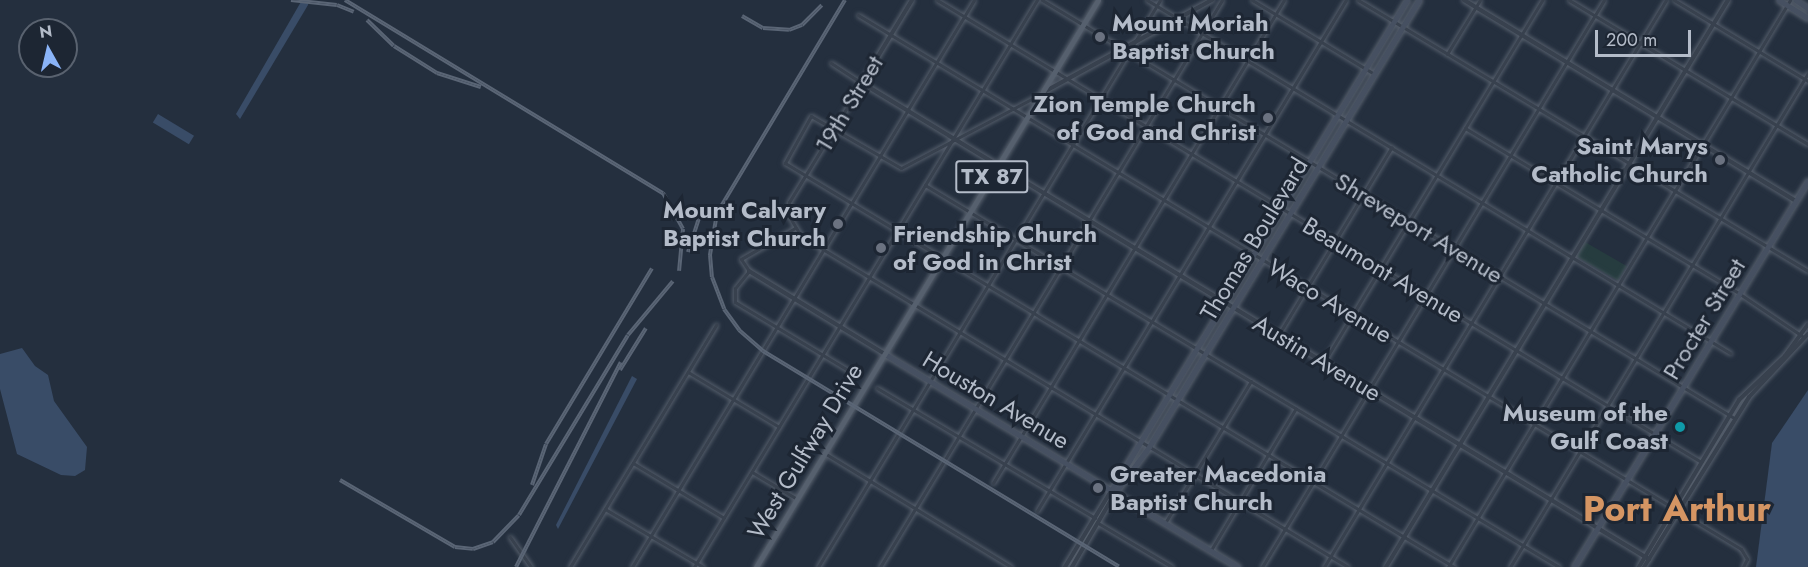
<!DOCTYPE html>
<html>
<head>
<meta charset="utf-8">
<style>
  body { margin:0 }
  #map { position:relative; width:1808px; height:567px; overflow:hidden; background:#242f3e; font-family:Jost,sans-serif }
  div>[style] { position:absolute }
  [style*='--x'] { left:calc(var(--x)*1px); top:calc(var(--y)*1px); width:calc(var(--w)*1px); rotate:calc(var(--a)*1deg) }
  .green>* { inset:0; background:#263c3f; transform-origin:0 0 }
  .water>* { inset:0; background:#394c67; transform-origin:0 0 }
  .roads { filter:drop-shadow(0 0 2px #565f6c) drop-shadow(0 0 2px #565f6c) }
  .minor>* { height:3px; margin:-1.5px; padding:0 1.5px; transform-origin:1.5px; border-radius:1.5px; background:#38414e }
  .tertiary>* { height:4px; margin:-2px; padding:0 2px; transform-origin:2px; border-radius:2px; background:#38414e }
  .secondary>* { height:4.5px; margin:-2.25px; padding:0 2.25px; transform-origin:2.25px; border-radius:2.25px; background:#465061 }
  .primary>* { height:5px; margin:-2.5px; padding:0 2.5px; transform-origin:2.5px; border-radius:2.5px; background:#56606e }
  .rail>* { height:4px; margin-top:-2px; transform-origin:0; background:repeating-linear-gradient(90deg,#1d2633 0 4.5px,#5a6575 0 9px); box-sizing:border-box; border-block:2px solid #5a6575 }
  .dots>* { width:16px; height:16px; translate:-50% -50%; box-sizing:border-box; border:3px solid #1d2633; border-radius:50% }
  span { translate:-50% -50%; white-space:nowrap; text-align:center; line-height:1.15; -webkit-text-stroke:6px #1d2633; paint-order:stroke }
  .shield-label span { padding:2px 4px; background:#1d2633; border:2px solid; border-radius:4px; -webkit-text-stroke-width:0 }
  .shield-label { font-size:22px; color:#b4bcc9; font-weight:700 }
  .poi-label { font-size:24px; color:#b4bcc9; font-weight:700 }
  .left { translate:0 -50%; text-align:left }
  .right { translate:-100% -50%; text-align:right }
  .street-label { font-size:24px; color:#b4bcc9 }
  .town-label { font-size:36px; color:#d59563; font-weight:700 }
  .north { position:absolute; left:18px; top:18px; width:60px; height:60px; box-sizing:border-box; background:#1d2633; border:2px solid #59626f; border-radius:50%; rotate:352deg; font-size:16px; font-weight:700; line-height:24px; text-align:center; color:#b4bcc9 }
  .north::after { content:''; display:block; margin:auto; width:21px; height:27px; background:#8ab4f8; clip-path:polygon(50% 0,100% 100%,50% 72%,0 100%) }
  .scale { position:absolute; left:1595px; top:30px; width:96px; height:27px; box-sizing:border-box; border:3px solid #b4bcc9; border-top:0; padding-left:8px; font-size:18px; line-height:21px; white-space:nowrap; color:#b4bcc9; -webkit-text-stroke:4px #1d2633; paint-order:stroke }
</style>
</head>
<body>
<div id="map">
  <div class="green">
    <i style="left:1585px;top:242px;width:48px;height:17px;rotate:30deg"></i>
  </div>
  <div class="water">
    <i style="clip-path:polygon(302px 0,309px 0,308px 5px,240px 119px,236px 114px)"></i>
    <i style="left:158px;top:114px;width:42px;height:10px;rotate:31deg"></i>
    <i style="clip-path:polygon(22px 348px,35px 366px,48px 375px,54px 401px,87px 447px,85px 470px,75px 476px,61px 475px,17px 454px,0 389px,0 354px)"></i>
    <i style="clip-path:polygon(632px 376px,637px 379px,558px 529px,556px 525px)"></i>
    <i style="clip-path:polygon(1808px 390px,1808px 567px,1756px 567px,1772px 443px)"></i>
  </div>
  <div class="roads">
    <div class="minor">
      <i style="--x:937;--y:0;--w:893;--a:31.16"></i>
      <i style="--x:1042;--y:0;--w:808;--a:31.13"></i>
      <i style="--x:1147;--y:0;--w:682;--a:31.19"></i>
      <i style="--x:1252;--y:0;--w:143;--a:31.2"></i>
      <i style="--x:1358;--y:0;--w:525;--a:31.06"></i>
      <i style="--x:1569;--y:0;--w:279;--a:31.1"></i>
      <i style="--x:1674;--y:0;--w:157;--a:31.2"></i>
      <i style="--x:858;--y:15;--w:1032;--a:31.16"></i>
      <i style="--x:1741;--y:549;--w:12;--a:59"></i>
      <i style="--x:1747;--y:559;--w:9;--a:117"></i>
      <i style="--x:1447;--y:54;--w:63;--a:-58.6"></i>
      <i style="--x:831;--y:63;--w:37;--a:33"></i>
      <i style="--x:862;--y:83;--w:140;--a:121.5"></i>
      <i style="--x:789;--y:202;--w:14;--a:90"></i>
      <i style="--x:789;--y:216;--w:23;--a:59"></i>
      <i style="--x:801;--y:236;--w:639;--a:31.18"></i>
      <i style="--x:1039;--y:95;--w:156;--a:152.1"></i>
      <i style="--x:901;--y:168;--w:104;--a:-150"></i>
      <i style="--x:811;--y:116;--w:54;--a:119"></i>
      <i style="--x:785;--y:163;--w:782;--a:31.13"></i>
      <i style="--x:1465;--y:128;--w:321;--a:31.1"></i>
      <i style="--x:1740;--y:294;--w:75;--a:34.1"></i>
      <i style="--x:925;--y:185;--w:740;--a:31.07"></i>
      <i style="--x:795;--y:228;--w:62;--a:150.1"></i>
      <i style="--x:741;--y:259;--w:14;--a:56"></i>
      <i style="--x:749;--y:271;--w:22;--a:129"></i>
      <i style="--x:735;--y:288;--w:14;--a:90"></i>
      <i style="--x:735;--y:302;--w:141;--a:31.1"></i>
      <i style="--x:1279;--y:334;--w:218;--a:-58.9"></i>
      <i style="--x:1324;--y:362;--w:423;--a:-58.9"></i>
      <i style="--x:688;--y:372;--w:106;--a:31.1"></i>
      <i style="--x:877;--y:388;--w:254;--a:30.8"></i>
      <i style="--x:826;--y:454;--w:217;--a:31.4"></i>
      <i style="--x:633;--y:463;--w:106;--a:31.1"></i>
      <i style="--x:752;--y:472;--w:52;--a:31"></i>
      <i style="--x:993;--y:483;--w:564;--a:-58.93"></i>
      <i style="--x:605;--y:509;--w:114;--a:30.6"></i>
      <i style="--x:1037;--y:511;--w:597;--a:-58.84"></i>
      <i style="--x:1098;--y:523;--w:86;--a:30.7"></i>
      <i style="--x:1165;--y:523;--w:166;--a:-58.8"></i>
      <i style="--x:510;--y:537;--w:37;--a:55"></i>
      <i style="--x:1211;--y:550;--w:165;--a:-59.1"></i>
      <i style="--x:570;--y:567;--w:283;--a:-58.9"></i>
      <i style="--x:632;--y:567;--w:662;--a:-58.9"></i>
      <i style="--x:694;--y:567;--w:663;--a:-58.83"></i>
      <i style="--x:818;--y:567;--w:662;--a:-58.9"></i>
      <i style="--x:880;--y:567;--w:662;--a:-58.9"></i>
      <i style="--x:1262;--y:567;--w:662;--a:-58.9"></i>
      <i style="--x:1324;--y:567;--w:662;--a:-58.9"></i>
      <i style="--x:1448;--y:567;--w:662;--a:-58.9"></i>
      <i style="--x:1510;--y:567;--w:577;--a:-58.9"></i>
    </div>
    <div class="tertiary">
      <i style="--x:912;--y:0;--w:97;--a:121.1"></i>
      <i style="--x:862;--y:83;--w:920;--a:31.17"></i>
      <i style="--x:1464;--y:0;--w:388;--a:31.2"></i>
      <i style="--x:1042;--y:93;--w:194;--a:-28.7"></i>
      <i style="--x:749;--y:271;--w:159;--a:31.4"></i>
      <i style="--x:1065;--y:567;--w:89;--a:-58.8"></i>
      <i style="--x:1072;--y:567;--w:86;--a:-59.8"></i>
      <i style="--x:1386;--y:567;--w:662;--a:-58.9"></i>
      <i style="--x:1639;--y:567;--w:195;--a:-59.1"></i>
      <i style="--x:1739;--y:400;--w:64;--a:-43.7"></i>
      <i style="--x:1785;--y:356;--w:39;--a:-54"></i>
      <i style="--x:1644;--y:567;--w:200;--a:-58.3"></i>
      <i style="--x:1749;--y:397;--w:86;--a:-46.9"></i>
    </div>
    <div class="secondary">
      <i style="--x:1779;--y:0;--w:34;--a:32"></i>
      <i style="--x:1796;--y:0;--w:14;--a:34"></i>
      <i style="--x:885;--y:354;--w:412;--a:31.1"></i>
      <i style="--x:1111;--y:491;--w:573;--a:-58.92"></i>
      <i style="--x:1115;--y:493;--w:57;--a:-53.5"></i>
      <i style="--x:1149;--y:447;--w:522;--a:-58.87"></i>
      <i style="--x:1574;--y:567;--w:451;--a:-58.8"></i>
    </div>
    <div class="primary">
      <i style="--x:756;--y:567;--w:662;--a:-58.9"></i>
    </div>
  </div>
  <div class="rail">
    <i style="--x:291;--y:0;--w:46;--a:6.2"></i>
    <i style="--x:337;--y:5;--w:18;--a:22"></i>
    <i style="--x:345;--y:0;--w:372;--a:31.3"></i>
    <i style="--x:663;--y:193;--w:41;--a:60.9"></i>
    <i style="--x:683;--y:229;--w:42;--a:95.4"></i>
    <i style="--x:845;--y:0;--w:249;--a:121"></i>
    <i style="--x:717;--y:213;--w:43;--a:99.5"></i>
    <i style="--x:710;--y:255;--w:22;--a:85"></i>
    <i style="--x:712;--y:277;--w:34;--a:69"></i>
    <i style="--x:724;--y:309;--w:26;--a:54"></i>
    <i style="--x:739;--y:330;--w:32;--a:41"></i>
    <i style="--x:763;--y:351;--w:416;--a:31.2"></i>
    <i style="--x:742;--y:16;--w:24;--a:30"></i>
    <i style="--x:763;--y:28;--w:26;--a:4"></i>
    <i style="--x:789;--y:30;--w:14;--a:-21"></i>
    <i style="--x:802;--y:25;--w:28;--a:-45"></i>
    <i style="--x:367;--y:20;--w:37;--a:44"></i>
    <i style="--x:394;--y:46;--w:51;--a:32.1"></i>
    <i style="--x:437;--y:73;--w:46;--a:17.7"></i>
    <i style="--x:688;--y:252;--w:45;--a:-72"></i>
    <i style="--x:620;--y:370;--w:49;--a:-58.2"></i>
    <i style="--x:340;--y:480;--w:133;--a:30.2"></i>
    <i style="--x:455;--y:547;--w:18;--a:6"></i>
    <i style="--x:473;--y:549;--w:21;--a:-19"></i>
    <i style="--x:493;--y:542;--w:37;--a:-46"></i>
    <i style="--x:519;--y:515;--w:210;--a:-58.8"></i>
    <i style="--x:628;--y:335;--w:70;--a:-50.2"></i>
    <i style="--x:532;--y:485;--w:43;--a:-71.1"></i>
    <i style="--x:546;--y:444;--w:205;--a:-58.9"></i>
    <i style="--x:516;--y:567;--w:230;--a:-62.9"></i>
  </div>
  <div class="dots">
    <i style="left:1100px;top:37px;background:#6b7280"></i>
    <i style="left:1268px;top:118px;background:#6b7280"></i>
    <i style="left:1720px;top:160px;background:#6b7280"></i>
    <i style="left:838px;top:224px;background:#6b7280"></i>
    <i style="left:881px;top:248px;background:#6b7280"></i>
    <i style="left:1680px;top:427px;background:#0f9aa8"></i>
    <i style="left:1098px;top:488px;background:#6b7280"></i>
  </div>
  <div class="shield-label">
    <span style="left:992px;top:177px">TX 87</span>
  </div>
  <div class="poi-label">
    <span class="left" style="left:1112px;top:37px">Mount Moriah<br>Baptist Church</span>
    <span class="right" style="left:1256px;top:118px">Zion Temple Church<br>of God and Christ</span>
    <span class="right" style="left:1708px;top:160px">Saint Marys<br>Catholic Church</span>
    <span class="right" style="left:826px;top:224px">Mount Calvary<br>Baptist Church</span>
    <span class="left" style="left:893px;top:248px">Friendship Church<br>of God in Christ</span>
    <span class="right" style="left:1668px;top:427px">Museum of the<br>Gulf Coast</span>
    <span class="left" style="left:1110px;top:488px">Greater Macedonia<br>Baptist Church</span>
  </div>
  <div class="street-label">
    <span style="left:849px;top:104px;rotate:-59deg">19th Street</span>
    <span style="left:1419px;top:228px;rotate:31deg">Shreveport Avenue</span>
    <span style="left:1254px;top:239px;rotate:-59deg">Thomas Boulevard</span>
    <span style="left:1383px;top:270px;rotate:31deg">Beaumont Avenue</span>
    <span style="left:1330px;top:301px;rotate:31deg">Waco Avenue</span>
    <span style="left:1704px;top:319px;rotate:-59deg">Procter Street</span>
    <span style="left:1317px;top:358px;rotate:31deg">Austin Avenue</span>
    <span style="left:996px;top:400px;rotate:31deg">Houston Avenue</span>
    <span style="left:805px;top:451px;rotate:-59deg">West Gulfway Drive</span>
  </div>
  <div class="town-label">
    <span style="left:1677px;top:509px">Port Arthur</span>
  </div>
  <div class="north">N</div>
  <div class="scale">200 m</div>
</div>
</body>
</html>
